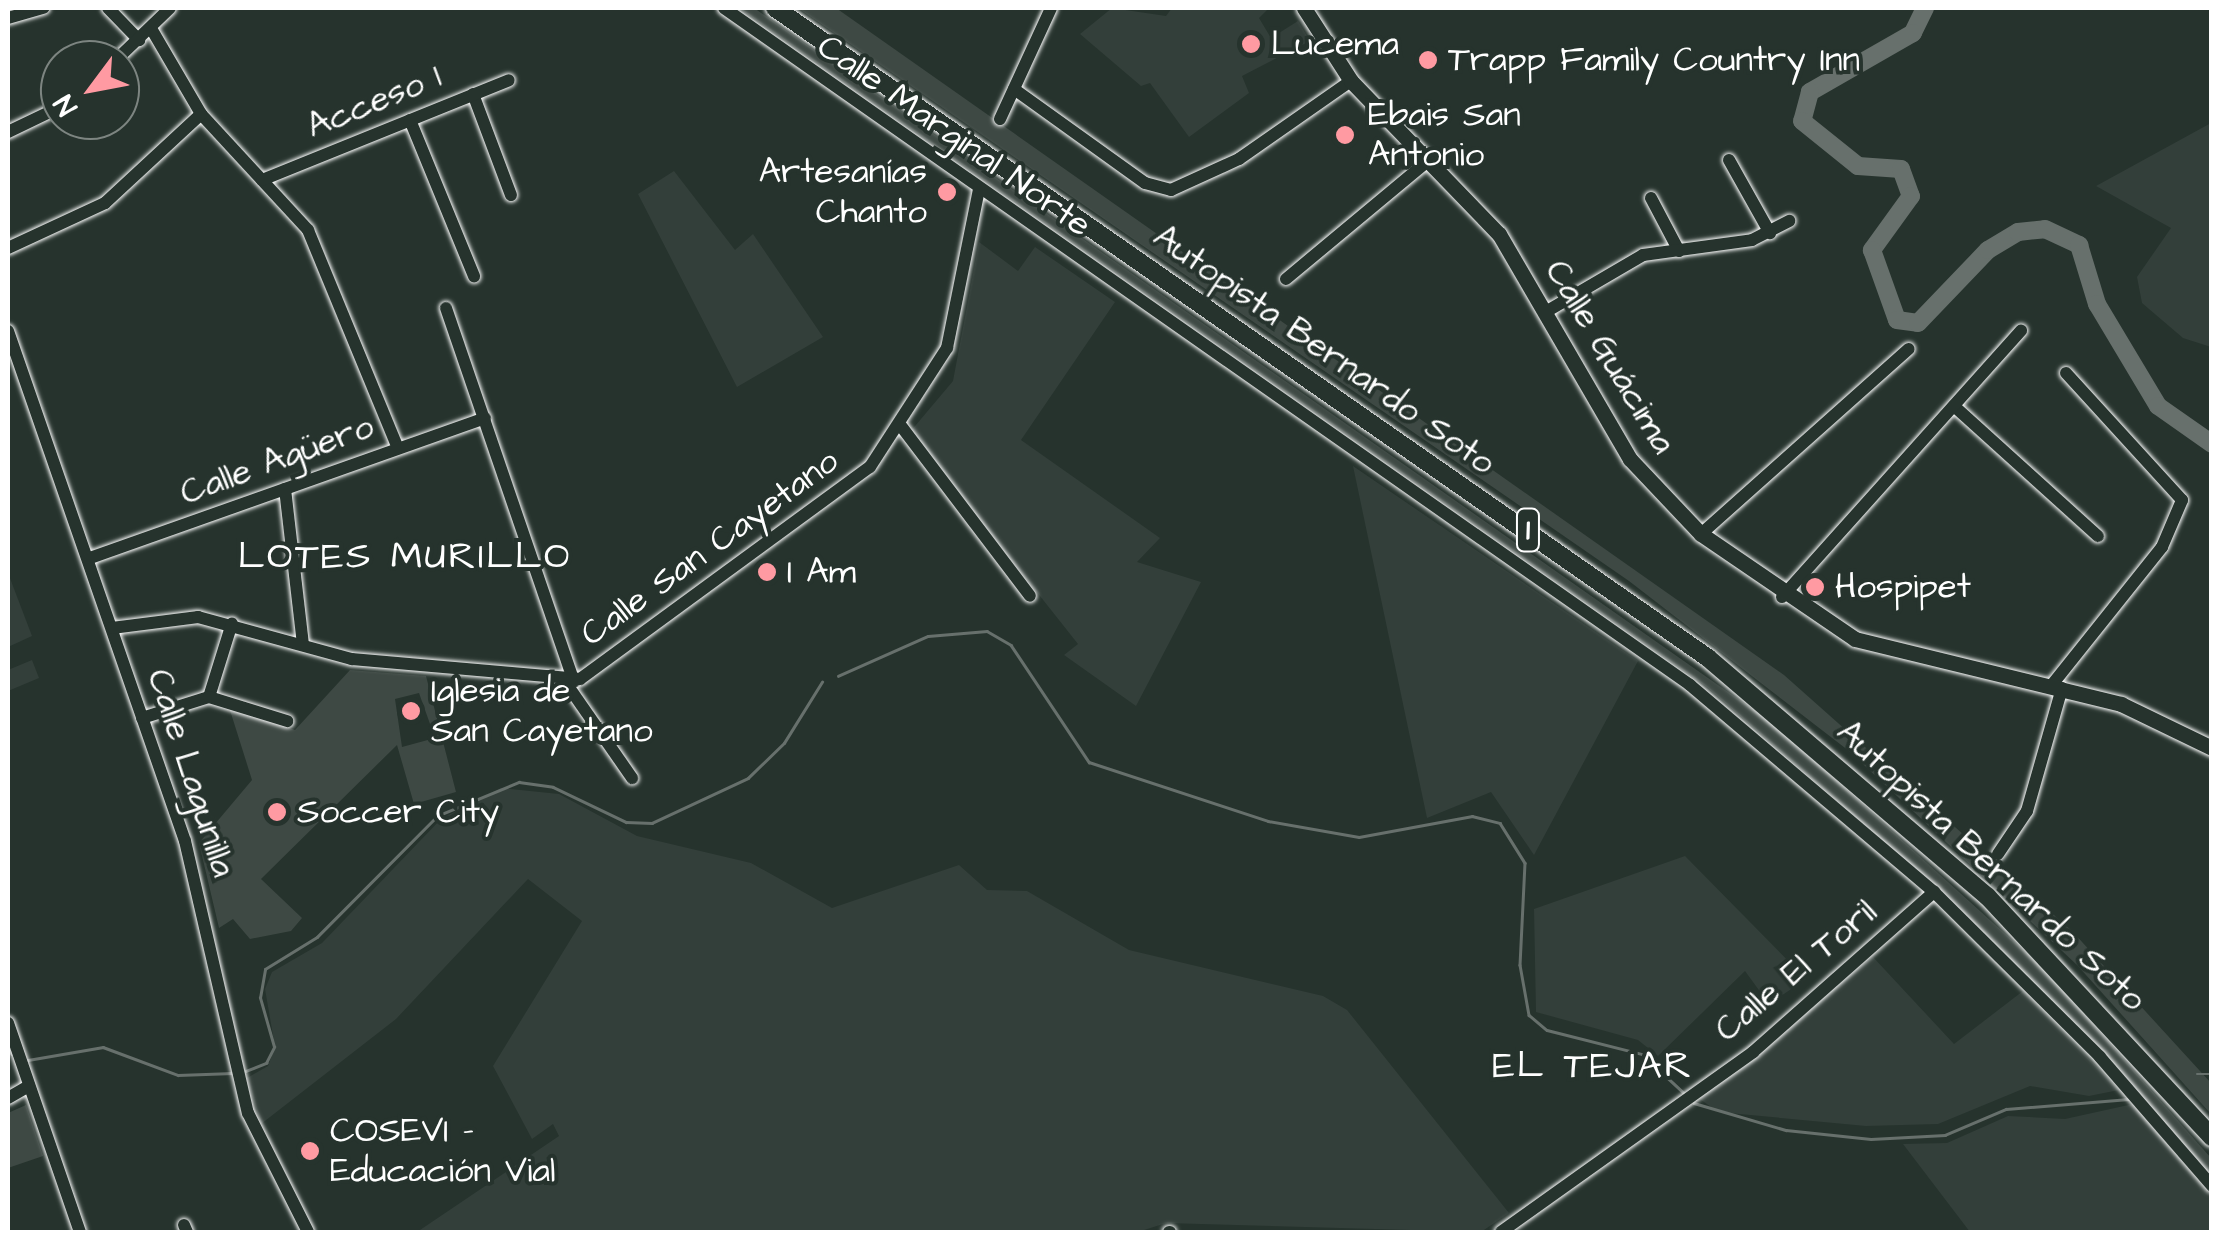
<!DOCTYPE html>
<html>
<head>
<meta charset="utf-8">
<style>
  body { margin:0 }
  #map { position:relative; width:2219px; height:1240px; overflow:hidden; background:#26332d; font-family:"Architects Daughter",sans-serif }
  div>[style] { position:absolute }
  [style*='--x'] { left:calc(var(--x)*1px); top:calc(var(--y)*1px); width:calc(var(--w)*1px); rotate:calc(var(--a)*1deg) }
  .built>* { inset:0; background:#333f3a }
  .green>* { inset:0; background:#3e4944 }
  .stream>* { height:2.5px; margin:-1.25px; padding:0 1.25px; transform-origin:1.25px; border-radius:1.25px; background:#67706c }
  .river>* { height:18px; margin:-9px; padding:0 9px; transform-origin:9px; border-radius:9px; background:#67706c }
  .roads { filter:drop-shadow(0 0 2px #fff) drop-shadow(0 0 2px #fff) }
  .minor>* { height:12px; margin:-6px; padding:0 6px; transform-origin:6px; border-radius:6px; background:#26332d }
  .major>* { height:15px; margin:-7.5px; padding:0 7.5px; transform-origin:7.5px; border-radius:7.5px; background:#26332d }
  .highway>* { height:18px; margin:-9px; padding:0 9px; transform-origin:9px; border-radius:9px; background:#26332d }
  .dots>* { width:28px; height:28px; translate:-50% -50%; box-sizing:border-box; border:5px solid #26332d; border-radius:50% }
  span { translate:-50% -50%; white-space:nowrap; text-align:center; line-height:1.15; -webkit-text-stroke:8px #26332d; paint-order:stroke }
  .shield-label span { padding:2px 8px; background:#26332d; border:2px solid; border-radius:8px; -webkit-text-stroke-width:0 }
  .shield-label { font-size:32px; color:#fff; font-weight:700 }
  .poi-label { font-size:35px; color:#fff }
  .left { translate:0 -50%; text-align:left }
  .right { translate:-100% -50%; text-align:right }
  .street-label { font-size:35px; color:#fff }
  .neighbourhood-label { font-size:38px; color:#fff; letter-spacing:2.5px }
  .frame { position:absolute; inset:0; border:10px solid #fff; pointer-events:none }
  .north { position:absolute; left:40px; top:40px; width:100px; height:100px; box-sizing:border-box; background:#26332d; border:2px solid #7d8581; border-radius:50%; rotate:238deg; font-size:28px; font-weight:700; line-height:40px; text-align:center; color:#fff }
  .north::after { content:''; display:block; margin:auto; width:35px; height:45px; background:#ff9aa2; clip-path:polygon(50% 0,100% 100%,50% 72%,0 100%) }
</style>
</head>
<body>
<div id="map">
  <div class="built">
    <i style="clip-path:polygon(1112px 8px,1166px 16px,1172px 8px,1269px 8px,1259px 18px,1271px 38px,1298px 21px,1310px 41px,1242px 76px,1249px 93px,1189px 137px,1150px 83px,1141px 86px,1080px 34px)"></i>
    <i style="clip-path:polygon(2211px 123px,2211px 347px,2183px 338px,2142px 303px,2137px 277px,2171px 228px,2096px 186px)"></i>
    <i style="clip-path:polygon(674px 171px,735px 250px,753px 234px,823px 337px,737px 387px,638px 194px)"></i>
    <i style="clip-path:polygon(979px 242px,1018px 271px,1035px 247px,1115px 302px,1021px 440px,1160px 538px,1137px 562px,1201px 582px,1136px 706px,1064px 655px,1078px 644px,910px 432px,953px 381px)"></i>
    <i style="clip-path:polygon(1353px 466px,1638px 661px,1534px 855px,1491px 792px,1427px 818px)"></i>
    <i style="clip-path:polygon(8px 573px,32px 636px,8px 647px)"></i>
    <i style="clip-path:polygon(32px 660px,39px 678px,8px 691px,8px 670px)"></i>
    <i style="clip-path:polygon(501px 788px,559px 794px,637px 836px,751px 863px,832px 908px,959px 865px,987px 890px,1027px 891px,1129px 950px,1323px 996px,1347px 1010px,1509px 1213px,1481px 1232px,1166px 1223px,1138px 1232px,417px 1232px,559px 1136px,553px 1124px,532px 1139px,493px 1066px,582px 921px,528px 879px,396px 1019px,261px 1124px,247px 1078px,268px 1066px,275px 1047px,265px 989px,272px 972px,322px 943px,441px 819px)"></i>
    <i style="clip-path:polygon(1685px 856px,1806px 979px,1769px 1004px,1745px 971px,1658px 1056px,1638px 1040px,1536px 1012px,1534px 909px)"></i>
    <i style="clip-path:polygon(1873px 957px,1954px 1044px,2023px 991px,2119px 1090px,2089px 1096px,2030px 1086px,1938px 1124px,1866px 1126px,1718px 1112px,1697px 1097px)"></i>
    <i style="clip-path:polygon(2133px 1104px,2211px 1196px,2211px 1232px,1970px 1232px,1903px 1144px,1947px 1143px,2008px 1116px,2065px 1119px)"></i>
  </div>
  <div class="green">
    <i style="clip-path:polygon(739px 8px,754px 8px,1775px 725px,2044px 969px,2211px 1158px,2211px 1177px,1936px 887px,1707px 687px)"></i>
    <i style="clip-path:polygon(798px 8px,836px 8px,1784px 675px,2072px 931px,2211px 1083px,2211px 1114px,2077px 965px,1849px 751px,1629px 581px)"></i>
    <i style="clip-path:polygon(evenodd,350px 670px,426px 676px,456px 792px,414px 804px,397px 745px,261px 879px,302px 918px,291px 931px,250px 939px,233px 919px,219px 928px,199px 843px,252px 780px,229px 707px,295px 730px,350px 670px,419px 693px,435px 738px,402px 747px,395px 699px,419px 693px)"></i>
    <i style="clip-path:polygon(26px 1105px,43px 1156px,8px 1168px,8px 1113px)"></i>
  </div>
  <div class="stream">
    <i style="--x:838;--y:676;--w:98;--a:-24"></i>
    <i style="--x:928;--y:636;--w:59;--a:-4.8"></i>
    <i style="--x:987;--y:631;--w:28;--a:30"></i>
    <i style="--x:1011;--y:645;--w:141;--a:56.3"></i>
    <i style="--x:1089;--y:762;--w:188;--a:18.2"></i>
    <i style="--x:1268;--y:821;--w:92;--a:10"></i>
    <i style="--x:1359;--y:837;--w:115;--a:-10.5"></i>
    <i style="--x:1472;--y:816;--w:29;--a:14"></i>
    <i style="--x:1500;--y:823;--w:47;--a:58"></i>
    <i style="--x:1525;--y:863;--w:102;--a:92.8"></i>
    <i style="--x:1520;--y:965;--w:51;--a:79.8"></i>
    <i style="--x:1529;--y:1015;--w:23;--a:40"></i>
    <i style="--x:1547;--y:1030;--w:98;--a:14.2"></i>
    <i style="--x:1642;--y:1054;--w:59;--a:42.9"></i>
    <i style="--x:8;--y:1049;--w:6;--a:51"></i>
    <i style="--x:28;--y:1060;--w:76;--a:-9.8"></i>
    <i style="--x:103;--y:1047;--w:80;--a:20.5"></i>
    <i style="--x:178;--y:1075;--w:55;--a:-2.1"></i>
    <i style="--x:246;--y:1071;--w:22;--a:-22"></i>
    <i style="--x:266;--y:1063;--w:18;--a:-63"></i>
    <i style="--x:274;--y:1047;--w:51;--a:-105.9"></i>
    <i style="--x:260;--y:998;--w:29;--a:-80"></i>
    <i style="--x:265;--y:969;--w:61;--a:-31.6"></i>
    <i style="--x:317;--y:937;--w:170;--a:-45.2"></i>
    <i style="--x:437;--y:816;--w:89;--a:-22.5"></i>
    <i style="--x:519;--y:782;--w:34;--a:8"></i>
    <i style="--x:553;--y:787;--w:81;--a:25.6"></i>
    <i style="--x:626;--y:822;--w:26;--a:2"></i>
    <i style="--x:652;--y:823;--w:106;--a:-25.1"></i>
    <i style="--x:748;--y:778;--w:50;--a:-44.2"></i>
    <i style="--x:784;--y:743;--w:72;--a:-58.1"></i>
    <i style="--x:2197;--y:1074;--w:15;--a:0"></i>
    <i style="--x:1694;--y:1103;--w:96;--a:16.4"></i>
    <i style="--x:1786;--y:1130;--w:85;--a:6"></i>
    <i style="--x:1871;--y:1139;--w:74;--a:-3.1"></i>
    <i style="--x:1945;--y:1135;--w:66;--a:-23.1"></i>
    <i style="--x:2006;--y:1109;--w:123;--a:-4.6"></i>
  </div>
  <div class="river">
    <i style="--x:1925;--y:8;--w:28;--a:116"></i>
    <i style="--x:1913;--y:33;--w:119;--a:150.2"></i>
    <i style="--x:1810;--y:92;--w:30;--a:105"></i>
    <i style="--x:1802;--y:121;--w:72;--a:38.8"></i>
    <i style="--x:1858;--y:166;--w:43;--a:4"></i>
    <i style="--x:1901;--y:169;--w:29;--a:70"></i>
    <i style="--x:1911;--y:196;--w:67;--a:125.8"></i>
    <i style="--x:1872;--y:250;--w:74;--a:70.3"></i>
    <i style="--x:1897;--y:320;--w:21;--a:8"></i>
    <i style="--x:1918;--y:323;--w:101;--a:-46.2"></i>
    <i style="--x:1988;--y:250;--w:35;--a:-31"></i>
    <i style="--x:2018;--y:232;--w:27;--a:-6"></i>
    <i style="--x:2045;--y:229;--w:38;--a:25"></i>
    <i style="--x:2079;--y:245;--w:62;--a:73"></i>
    <i style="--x:2097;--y:304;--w:119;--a:59.1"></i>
    <i style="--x:2158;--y:406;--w:66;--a:35.1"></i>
  </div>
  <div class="roads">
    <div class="minor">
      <i style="--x:108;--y:8;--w:45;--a:45.9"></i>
      <i style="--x:724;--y:8;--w:1180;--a:35.02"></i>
      <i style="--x:1690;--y:685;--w:320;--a:40.3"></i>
      <i style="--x:1934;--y:892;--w:234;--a:44.8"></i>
      <i style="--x:2100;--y:1057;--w:171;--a:49"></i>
      <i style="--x:8;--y:18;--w:37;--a:-16"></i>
      <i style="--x:152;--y:30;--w:97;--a:59.7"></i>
      <i style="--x:201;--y:114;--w:158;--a:47.3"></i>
      <i style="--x:308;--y:230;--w:236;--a:67.6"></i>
      <i style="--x:116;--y:60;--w:75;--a:-43.9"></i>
      <i style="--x:1014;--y:89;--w:161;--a:35.7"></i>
      <i style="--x:1145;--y:183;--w:27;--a:15"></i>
      <i style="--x:1171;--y:190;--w:75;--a:-24.5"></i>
      <i style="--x:1239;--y:159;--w:136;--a:-34.9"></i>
      <i style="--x:473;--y:94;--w:108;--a:69.4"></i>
      <i style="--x:1000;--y:119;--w:122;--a:-65.3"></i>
      <i style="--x:410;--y:120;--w:169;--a:67.7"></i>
      <i style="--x:8;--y:132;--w:58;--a:-25.7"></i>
      <i style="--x:1729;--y:160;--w:84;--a:60.7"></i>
      <i style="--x:262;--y:180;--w:266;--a:-22"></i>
      <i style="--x:1651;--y:198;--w:60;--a:62.2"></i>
      <i style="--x:8;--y:248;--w:107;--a:-24.9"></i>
      <i style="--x:105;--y:203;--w:131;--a:-42.8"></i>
      <i style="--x:1286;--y:279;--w:189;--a:-39.8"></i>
      <i style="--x:446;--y:308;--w:395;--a:71.1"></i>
      <i style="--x:1549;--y:310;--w:109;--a:-30.3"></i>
      <i style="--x:1643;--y:255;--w:110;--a:-7.8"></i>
      <i style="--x:1752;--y:240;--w:42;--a:-27.2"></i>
      <i style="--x:8;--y:331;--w:540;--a:70.86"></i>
      <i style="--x:185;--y:841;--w:279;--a:77"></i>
      <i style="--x:248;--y:1113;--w:133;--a:63.2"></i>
      <i style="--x:1954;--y:406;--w:194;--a:42.1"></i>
      <i style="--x:901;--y:426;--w:213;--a:52.8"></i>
      <i style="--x:285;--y:489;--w:156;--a:83.4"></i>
      <i style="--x:1701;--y:534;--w:278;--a:-41.7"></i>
      <i style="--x:90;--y:558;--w:419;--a:-19.5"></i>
      <i style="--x:1782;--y:597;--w:358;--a:-48.1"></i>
      <i style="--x:112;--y:628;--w:87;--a:-7.3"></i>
      <i style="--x:198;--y:617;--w:160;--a:15.3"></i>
      <i style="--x:352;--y:659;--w:229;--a:5"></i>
      <i style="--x:580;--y:679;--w:359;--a:-36.2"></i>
      <i style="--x:870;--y:467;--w:142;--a:-57.1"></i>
      <i style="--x:947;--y:348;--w:161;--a:-78.6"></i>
      <i style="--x:566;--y:683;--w:116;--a:55.2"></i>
      <i style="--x:2051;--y:686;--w:178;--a:-51.4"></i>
      <i style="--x:2162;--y:547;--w:51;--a:-66.9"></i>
      <i style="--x:2182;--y:500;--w:172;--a:-132.4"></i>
      <i style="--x:209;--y:697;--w:77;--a:-72.7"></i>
      <i style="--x:142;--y:718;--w:70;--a:-17.4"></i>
      <i style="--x:209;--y:697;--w:82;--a:17.1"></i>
      <i style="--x:1998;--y:854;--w:52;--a:-56"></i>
      <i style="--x:2027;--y:811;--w:128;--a:-74.1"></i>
      <i style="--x:8;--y:1023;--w:221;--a:71"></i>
      <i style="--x:8;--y:1098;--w:24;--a:-30"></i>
      <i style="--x:184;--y:1225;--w:8;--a:67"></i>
      <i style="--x:1169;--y:1232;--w:1;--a:0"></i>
      <i style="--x:1501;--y:1232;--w:310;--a:-35.5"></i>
      <i style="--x:1753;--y:1052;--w:242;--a:-41.5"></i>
    </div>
    <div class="major">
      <i style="--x:1304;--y:8;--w:87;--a:57.2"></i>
      <i style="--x:1351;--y:81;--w:213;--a:46"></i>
      <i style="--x:1499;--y:234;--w:260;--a:59.8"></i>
      <i style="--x:1630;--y:459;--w:103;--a:46.6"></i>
      <i style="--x:1701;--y:534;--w:186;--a:34.3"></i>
      <i style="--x:1855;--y:639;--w:274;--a:13.7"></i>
      <i style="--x:2121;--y:704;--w:101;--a:25.8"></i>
    </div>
    <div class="highway">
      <i style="--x:775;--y:8;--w:1137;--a:34.86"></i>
      <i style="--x:1708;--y:658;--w:367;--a:40.5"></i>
      <i style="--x:1987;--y:896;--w:330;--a:47"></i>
    </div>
  </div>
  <div class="dots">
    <i style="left:1251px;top:44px;background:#ff9aa2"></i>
    <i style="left:1428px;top:60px;background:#ff9aa2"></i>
    <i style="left:1345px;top:135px;background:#ff9aa2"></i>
    <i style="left:947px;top:192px;background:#ff9aa2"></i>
    <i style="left:767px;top:572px;background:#ff9aa2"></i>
    <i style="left:1815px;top:587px;background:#ff9aa2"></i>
    <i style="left:411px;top:711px;background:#ff9aa2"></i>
    <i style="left:277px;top:812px;background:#ff9aa2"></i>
    <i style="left:310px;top:1151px;background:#ff9aa2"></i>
  </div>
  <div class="shield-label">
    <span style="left:1528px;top:530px">1</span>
  </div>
  <div class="poi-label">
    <span class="left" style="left:1271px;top:44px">Lucema</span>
    <span class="left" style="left:1448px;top:60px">Trapp Family Country Inn</span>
    <span class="left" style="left:1368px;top:135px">Ebais San<br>Antonio</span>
    <span class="right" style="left:927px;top:192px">Artesanías<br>Chanto</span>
    <span class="left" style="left:787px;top:572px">I Am</span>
    <span class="left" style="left:1835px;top:587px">Hospipet</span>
    <span class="left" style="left:431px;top:711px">Iglesia de<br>San Cayetano</span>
    <span class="left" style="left:297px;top:812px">Soccer City</span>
    <span class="left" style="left:330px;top:1151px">COSEVI -<br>Educación Vial</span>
  </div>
  <div class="street-label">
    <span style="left:374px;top:102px;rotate:-22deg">Acceso 1</span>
    <span style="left:954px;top:136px;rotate:35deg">Calle Marginal Norte</span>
    <span style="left:1324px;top:350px;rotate:35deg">Autopista Bernardo Soto</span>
    <span style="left:1610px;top:357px;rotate:59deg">Calle Guácima</span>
    <span style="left:277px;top:460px;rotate:-20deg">Calle Agüero</span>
    <span style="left:710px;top:548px;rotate:-36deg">Calle San Cayetano</span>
    <span style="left:191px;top:773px;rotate:72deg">Calle Lagunilla</span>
    <span style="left:1991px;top:866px;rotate:43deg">Autopista Bernardo Soto</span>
    <span style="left:1796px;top:971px;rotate:-40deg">Calle El Toril</span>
  </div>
  <div class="neighbourhood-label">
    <span style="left:405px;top:558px">LOTES MURILLO</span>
    <span style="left:1593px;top:1067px">EL TEJAR</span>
  </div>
  <div class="frame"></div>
  <div class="north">N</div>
</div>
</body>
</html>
